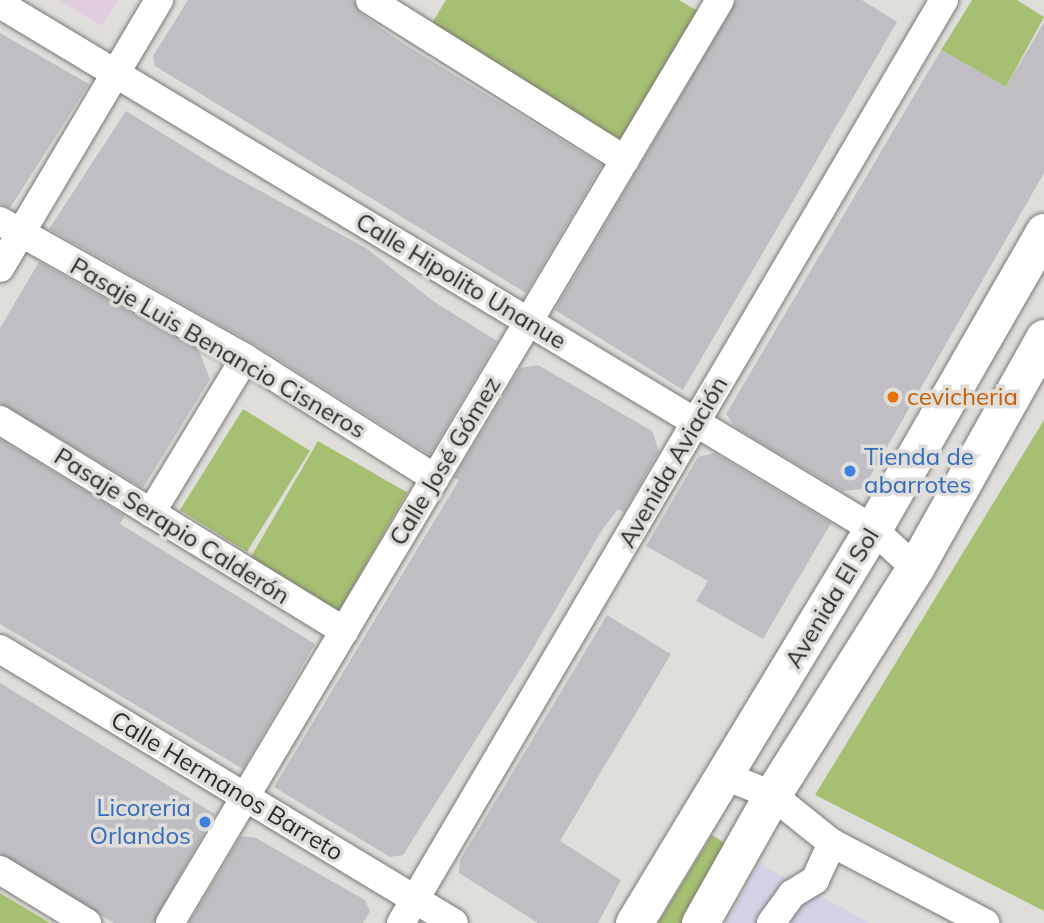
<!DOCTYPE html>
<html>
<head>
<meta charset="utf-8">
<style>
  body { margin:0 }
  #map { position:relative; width:1044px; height:923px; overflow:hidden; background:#e0deda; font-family:Mulish,sans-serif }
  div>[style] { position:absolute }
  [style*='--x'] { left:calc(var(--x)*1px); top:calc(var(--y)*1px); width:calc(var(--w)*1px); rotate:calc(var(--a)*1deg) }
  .industrial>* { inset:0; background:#d5d1e7 }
  .education>* { inset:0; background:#e1cddd }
  .green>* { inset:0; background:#a7bf72; transform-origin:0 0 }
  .building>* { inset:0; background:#c0bec2 }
  .roads { filter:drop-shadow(0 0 2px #797773) drop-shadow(0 0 2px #797773) }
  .minor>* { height:28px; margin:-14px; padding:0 14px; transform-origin:14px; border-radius:14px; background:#fff }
  .major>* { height:37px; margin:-18.5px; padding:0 18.5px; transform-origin:18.5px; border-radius:18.5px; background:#fff }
  .dots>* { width:19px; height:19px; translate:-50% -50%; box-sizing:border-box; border:4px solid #e0deda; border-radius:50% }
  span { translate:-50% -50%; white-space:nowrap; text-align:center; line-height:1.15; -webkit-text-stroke:7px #e0deda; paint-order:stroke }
  .street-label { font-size:24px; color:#2b2a29 }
  .food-label { font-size:24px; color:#c56008 }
  .left { translate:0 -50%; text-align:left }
  .shop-label { font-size:24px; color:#366cbe }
  .right { translate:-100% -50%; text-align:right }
</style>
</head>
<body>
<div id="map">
  <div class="industrial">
    <i style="clip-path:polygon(759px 864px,870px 923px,725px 923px)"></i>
  </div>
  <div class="education">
    <i style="clip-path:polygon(59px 0,118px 0,102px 26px)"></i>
  </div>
  <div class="green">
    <i style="clip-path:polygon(446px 0,679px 0,701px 13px,618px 142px,432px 23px)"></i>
    <i style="clip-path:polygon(972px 0,1017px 0,1044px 17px,1006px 87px,941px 50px)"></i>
    <i style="left:243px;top:409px;width:79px;height:119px;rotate:32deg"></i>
    <i style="clip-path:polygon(1044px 420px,1044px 911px,815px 795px)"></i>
    <i style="left:318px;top:441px;width:103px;height:139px;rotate:30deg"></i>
    <i style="clip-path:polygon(712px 835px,733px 848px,686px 923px,658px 923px)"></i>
    <i style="clip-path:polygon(0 893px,50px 923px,0 923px)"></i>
  </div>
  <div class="building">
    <i style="clip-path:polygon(188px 0,353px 0,361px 14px,404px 44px,602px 165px,526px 293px,155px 66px,153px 56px)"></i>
    <i style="clip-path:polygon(737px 0,862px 0,897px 22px,683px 390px,555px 310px)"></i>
    <i style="clip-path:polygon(1044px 22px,1044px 173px,863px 489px,842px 491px,735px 427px,726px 414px,941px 50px,1006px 87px)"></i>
    <i style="clip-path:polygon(0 33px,89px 84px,10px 208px,0 204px)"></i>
    <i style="clip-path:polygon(126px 111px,220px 169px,366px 248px,433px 301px,497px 341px,430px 455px,254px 344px,49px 229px)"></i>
    <i style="clip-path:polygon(39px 262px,199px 351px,210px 379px,143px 488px,0 403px,0 328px)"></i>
    <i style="clip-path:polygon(538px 365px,652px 431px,659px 451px,624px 512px,618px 509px,602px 530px,528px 657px,403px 855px,390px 857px,274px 787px,459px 480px,454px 478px,520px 368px)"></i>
    <i style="clip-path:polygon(0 439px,125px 516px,120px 524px,315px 644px,243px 769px,0 624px)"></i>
    <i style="clip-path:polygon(714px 453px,831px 523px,763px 639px,696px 601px,708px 581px,646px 546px,698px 457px)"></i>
    <i style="clip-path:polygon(607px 615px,671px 654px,560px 841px,621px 880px,598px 923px,538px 923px,459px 873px,460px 860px)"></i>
    <i style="clip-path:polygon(0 683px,215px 814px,153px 923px,114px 923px,0 853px)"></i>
    <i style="clip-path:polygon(241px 836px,256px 838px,365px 900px,370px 911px,363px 923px,189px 923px)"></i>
  </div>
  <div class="roads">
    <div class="minor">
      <i style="--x:370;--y:0;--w:301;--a:32.1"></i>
      <i style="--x:0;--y:4;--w:1019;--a:31.02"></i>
      <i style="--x:873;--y:529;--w:57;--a:42.9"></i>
      <i style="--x:0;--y:221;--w:281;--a:29.2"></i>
      <i style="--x:245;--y:358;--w:225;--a:32.3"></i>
      <i style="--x:0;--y:268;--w:312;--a:-59.3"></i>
      <i style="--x:0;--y:420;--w:404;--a:31.5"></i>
      <i style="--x:151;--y:513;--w:181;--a:-58.8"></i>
      <i style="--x:0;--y:649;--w:530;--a:31.11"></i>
      <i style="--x:725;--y:776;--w:51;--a:22"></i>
      <i style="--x:772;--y:795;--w:77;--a:38.7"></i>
      <i style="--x:832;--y:843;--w:173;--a:27.6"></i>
      <i style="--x:0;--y:870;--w:102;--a:31.3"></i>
      <i style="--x:170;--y:923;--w:1074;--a:-59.21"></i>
      <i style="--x:401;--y:923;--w:1071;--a:-59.53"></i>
      <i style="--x:771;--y:923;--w:36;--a:-54"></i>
      <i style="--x:792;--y:894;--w:27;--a:-31"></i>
      <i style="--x:815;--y:880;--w:41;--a:-65.3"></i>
    </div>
    <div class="major">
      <i style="--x:634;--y:923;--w:461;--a:-58.8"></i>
      <i style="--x:873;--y:529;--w:343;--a:-60.1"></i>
      <i style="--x:700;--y:923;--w:147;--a:-60.6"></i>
      <i style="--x:772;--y:795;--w:268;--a:-57.8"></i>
      <i style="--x:915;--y:568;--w:264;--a:-60.7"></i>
    </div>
  </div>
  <div class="dots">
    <i style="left:893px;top:397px;background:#e8710a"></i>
    <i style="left:850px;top:471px;background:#3f7fe0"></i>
    <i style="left:205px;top:822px;background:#3f7fe0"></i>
  </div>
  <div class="street-label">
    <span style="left:461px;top:281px;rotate:31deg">Calle Hipolito Unanue</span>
    <span style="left:218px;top:348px;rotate:30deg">Pasaje Luis Benancio Cisneros</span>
    <span style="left:445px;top:461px;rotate:-59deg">Calle José Gómez</span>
    <span style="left:673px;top:462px;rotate:-60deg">Avenida Aviación</span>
    <span style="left:172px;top:526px;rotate:32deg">Pasaje Serapio Calderón</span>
    <span style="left:832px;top:598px;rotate:-59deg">Avenida El Sol</span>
    <span style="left:227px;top:786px;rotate:31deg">Calle Hermanos Barreto</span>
  </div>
  <div class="food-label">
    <span class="left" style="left:907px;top:397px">cevicheria</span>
  </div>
  <div class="shop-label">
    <span class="left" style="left:864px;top:471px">Tienda de<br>abarrotes</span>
    <span class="right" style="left:191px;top:822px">Licoreria<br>Orlandos</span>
  </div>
</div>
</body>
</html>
